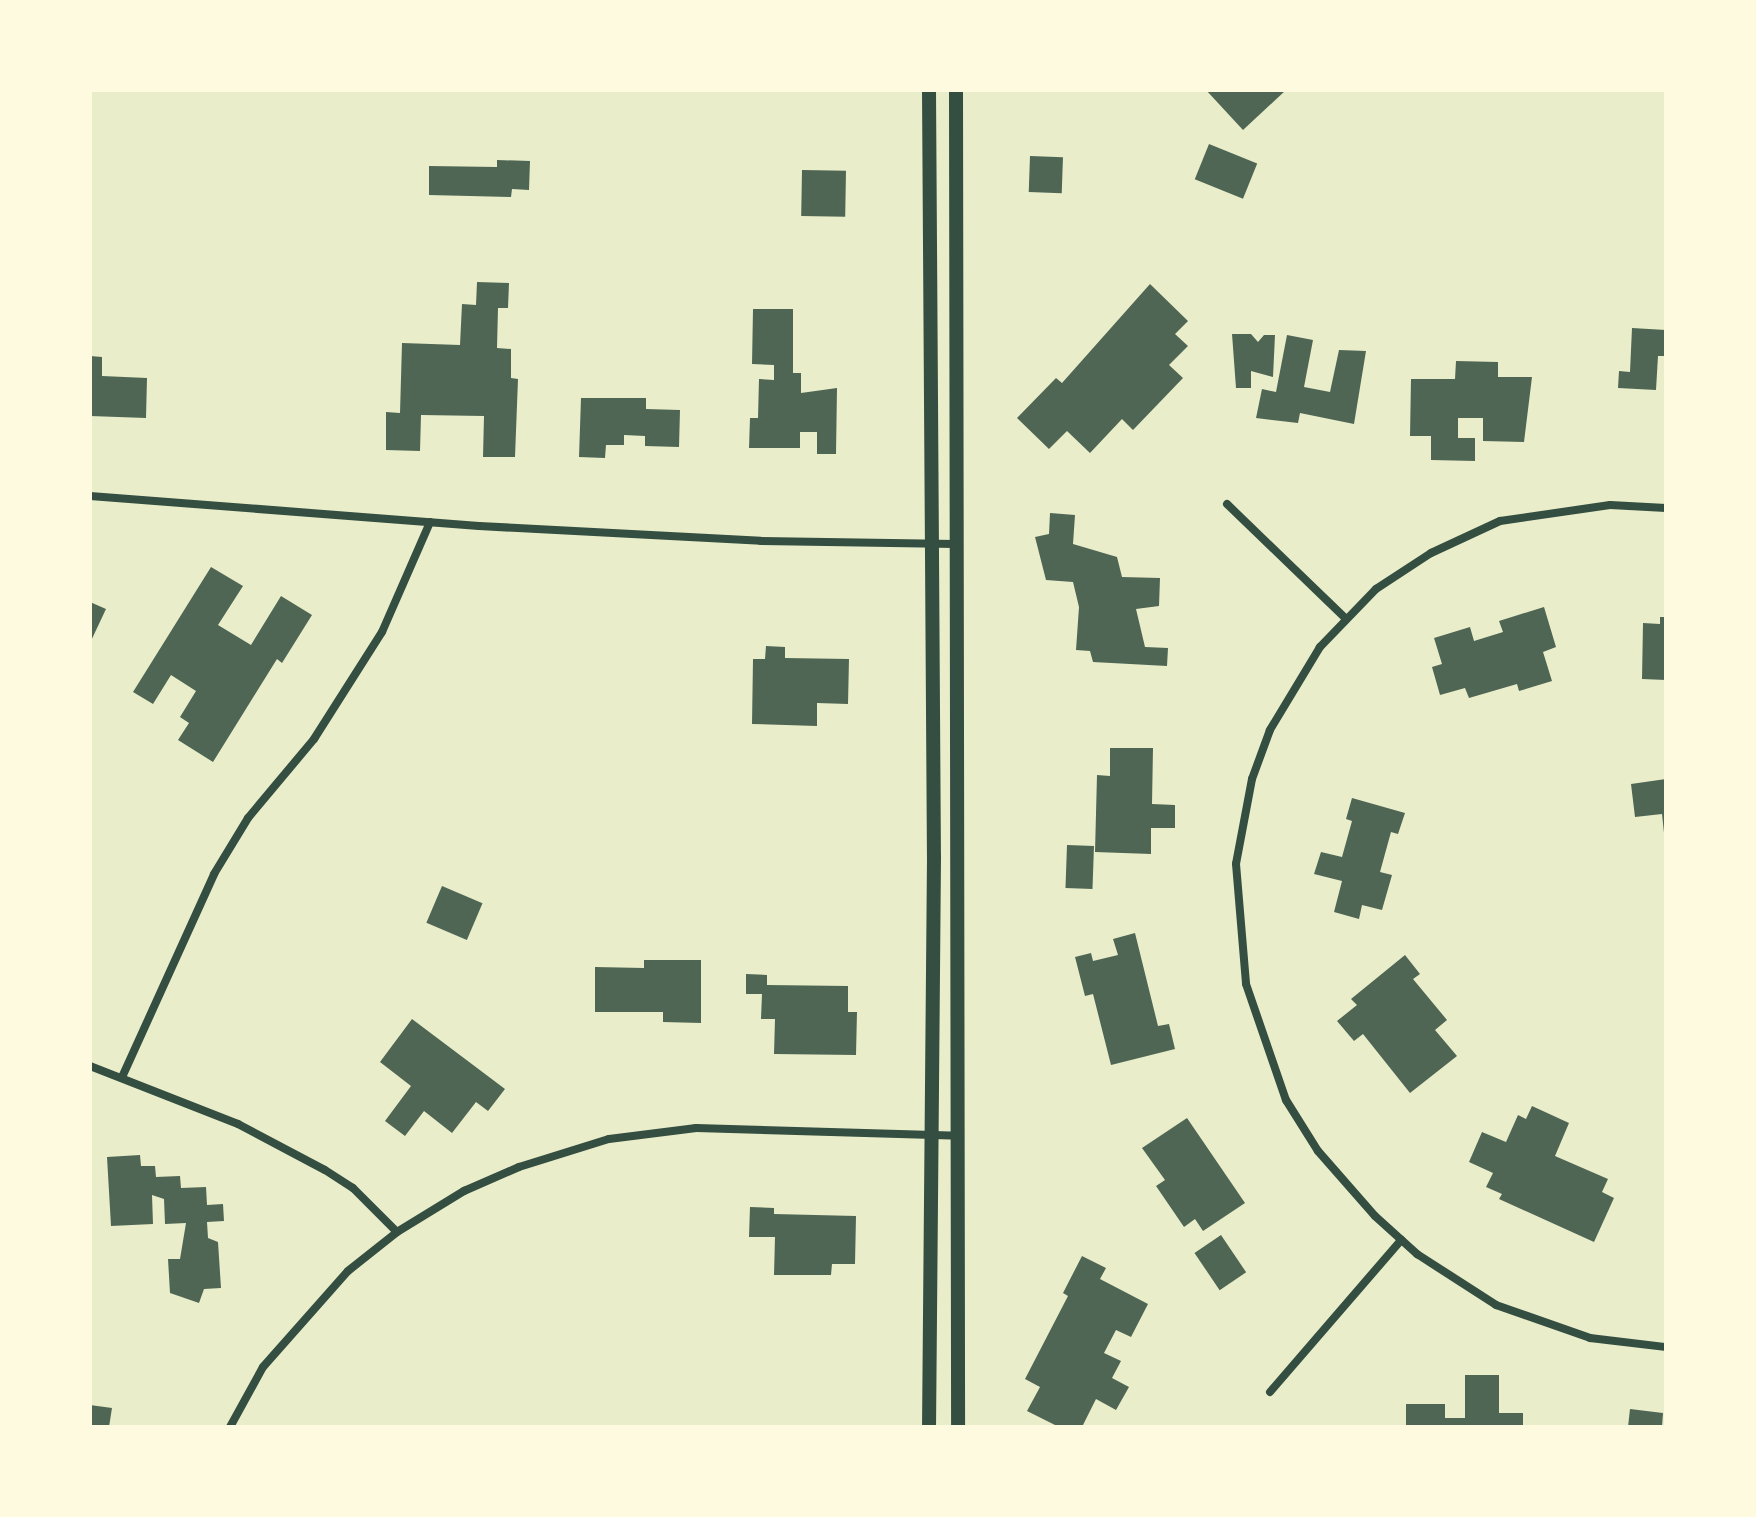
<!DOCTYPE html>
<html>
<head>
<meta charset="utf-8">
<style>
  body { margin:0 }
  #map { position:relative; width:1756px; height:1517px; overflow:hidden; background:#e9edc9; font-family:Roboto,sans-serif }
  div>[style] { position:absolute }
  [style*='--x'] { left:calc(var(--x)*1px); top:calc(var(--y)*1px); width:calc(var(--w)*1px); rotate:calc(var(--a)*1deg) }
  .building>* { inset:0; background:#4f6655; transform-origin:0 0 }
  .minor>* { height:8px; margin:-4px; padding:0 4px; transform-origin:4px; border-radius:4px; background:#344e41 }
  .tertiary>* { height:14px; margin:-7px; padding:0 7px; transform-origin:7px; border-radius:7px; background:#344e41 }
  span { translate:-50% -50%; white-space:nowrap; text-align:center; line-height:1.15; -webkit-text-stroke:6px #fefae0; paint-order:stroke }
  .frame { position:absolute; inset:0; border:92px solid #fefae0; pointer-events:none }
</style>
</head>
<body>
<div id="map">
  <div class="building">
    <i style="clip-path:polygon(1206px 90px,1286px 90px,1243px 130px)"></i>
    <i style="left:1209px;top:144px;width:52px;height:38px;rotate:22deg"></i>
    <i style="left:1030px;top:156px;width:33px;height:36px;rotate:2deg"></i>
    <i style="clip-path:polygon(497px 160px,530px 161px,529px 190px,512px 189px,511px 197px,429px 195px,429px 166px,497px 167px)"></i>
    <i style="left:802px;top:170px;width:44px;height:46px;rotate:1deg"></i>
    <i style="clip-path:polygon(477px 282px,509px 283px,508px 308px,498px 308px,497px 348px,511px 349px,511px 378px,518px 379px,515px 457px,483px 457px,484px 416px,421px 415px,420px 451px,386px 450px,386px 412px,400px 413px,402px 343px,460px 345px,462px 304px,476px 305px)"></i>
    <i style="clip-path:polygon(1150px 284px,1188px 321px,1175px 334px,1188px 346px,1169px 365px,1183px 378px,1133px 430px,1122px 419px,1090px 453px,1067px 431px,1049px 449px,1017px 418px,1056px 378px,1062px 383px)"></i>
    <i style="clip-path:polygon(753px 309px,793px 309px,793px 373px,801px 373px,801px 393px,837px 388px,836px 454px,817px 454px,817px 432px,800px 432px,800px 448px,749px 448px,750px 418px,758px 418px,759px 379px,774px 380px,774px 365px,752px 364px)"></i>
    <i style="clip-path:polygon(1632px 328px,1666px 330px,1666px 356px,1658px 356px,1656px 390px,1618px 388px,1619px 371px,1630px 372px)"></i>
    <i style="clip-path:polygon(1232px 334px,1251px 334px,1258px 342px,1264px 335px,1275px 335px,1273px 377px,1251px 371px,1251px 388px,1236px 388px)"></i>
    <i style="clip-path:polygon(1287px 335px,1313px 340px,1304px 387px,1330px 392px,1339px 350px,1366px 351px,1354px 424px,1300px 413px,1298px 423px,1256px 418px,1262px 389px,1276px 392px)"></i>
    <i style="clip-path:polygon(90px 356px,102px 357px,102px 376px,147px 378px,146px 418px,90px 416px)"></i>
    <i style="clip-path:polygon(1456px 361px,1498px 362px,1498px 377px,1532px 377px,1524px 442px,1483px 441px,1483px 418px,1458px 418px,1458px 438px,1475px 438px,1475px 461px,1431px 460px,1431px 436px,1410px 436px,1411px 379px,1455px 379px)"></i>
    <i style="clip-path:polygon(581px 398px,646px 398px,646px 409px,680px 410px,679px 447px,645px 446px,645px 436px,624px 435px,624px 445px,606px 445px,605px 458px,579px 457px)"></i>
    <i style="clip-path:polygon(1050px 513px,1075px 515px,1073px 544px,1117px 557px,1122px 577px,1160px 578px,1159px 606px,1136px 609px,1145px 647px,1168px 648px,1167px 666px,1093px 662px,1090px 651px,1076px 650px,1079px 607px,1073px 582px,1046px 580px,1035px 537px,1049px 534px)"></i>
    <i style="clip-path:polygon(211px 567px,243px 586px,218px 625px,251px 645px,281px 596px,312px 615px,282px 663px,277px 659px,213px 762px,178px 740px,189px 723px,180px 717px,196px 691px,171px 675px,153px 704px,133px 692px)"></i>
    <i style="clip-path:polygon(90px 602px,106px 609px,90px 643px)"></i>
    <i style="clip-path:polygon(1544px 607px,1556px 647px,1543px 652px,1552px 681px,1519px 691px,1517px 684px,1469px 698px,1465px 688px,1440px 695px,1432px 667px,1442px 664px,1434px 638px,1470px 627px,1474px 641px,1503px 632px,1499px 621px)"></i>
    <i style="clip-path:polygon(1660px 617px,1666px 617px,1666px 680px,1642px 679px,1643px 623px,1660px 624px)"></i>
    <i style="clip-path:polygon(766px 646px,785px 647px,785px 658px,849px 659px,848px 704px,817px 703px,817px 726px,752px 724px,753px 659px,765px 659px)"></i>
    <i style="clip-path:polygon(1110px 748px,1153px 748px,1152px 804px,1175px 805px,1175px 828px,1151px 828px,1151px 854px,1095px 852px,1097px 775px,1110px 776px)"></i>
    <i style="clip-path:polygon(1666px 779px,1666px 833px,1664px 833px,1662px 814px,1635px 817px,1631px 784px)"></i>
    <i style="clip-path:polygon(1352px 798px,1405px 813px,1398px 834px,1391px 832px,1380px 872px,1392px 875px,1382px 910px,1362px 905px,1359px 919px,1334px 912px,1342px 881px,1314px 874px,1321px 852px,1342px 857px,1352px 821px,1346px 819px)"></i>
    <i style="left:1067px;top:845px;width:27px;height:43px;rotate:2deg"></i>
    <i style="left:442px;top:886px;width:44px;height:40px;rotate:23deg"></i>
    <i style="clip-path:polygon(1135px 933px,1158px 1026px,1169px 1024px,1175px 1049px,1111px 1065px,1093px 994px,1085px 996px,1075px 957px,1091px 953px,1093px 961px,1118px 955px,1113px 939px)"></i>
    <i style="clip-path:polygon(1405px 955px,1420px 974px,1413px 979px,1447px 1020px,1435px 1030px,1457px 1056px,1410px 1093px,1363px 1034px,1354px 1041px,1337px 1021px,1357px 1005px,1351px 999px)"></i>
    <i style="clip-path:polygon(644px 960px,701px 960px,701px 1023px,663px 1022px,663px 1012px,595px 1012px,595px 967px,644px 968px)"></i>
    <i style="clip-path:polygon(746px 974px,767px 975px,767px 985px,848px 986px,848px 1012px,857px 1012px,856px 1055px,774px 1054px,775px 1019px,761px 1019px,762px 994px,746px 994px)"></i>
    <i style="clip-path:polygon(412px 1019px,505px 1089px,488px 1111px,476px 1102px,452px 1133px,424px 1111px,405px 1136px,385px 1121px,411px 1086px,380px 1062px)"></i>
    <i style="clip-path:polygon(1532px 1106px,1569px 1123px,1555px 1156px,1608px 1179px,1602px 1192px,1614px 1198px,1594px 1242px,1499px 1199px,1502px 1194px,1486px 1187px,1493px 1173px,1469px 1162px,1482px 1132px,1506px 1142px,1518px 1115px,1526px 1119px)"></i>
    <i style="clip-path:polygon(1187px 1118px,1245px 1203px,1203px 1231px,1195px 1219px,1184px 1227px,1156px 1186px,1165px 1180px,1142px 1148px)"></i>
    <i style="clip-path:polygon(140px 1155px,141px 1166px,155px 1166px,156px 1177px,180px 1176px,181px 1188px,206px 1187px,207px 1205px,223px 1204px,224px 1221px,207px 1222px,208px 1238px,218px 1242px,221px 1288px,204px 1289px,199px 1303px,170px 1293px,168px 1259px,180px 1259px,186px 1223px,165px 1224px,164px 1199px,152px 1195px,153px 1224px,111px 1226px,107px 1157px)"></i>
    <i style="clip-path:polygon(750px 1207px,774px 1208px,774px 1214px,856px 1216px,855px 1264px,832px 1264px,831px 1275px,774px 1275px,775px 1237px,749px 1237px)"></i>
    <i style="left:1221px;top:1235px;width:45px;height:32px;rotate:56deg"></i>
    <i style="clip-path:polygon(1082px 1256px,1106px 1268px,1100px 1279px,1148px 1304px,1131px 1337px,1116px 1330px,1104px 1353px,1121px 1361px,1112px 1378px,1129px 1387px,1116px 1410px,1096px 1399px,1082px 1427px,1059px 1427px,1027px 1411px,1040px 1387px,1025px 1379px,1068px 1296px,1063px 1293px)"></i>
    <i style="clip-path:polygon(1465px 1375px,1499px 1375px,1499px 1413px,1523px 1413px,1523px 1427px,1406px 1427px,1406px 1404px,1445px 1404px,1445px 1418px,1465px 1418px)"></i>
    <i style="clip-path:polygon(90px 1405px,112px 1408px,109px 1427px,90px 1427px)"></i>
    <i style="clip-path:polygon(1630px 1409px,1663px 1413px,1662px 1427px,1628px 1427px)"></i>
  </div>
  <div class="minor">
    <i style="--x:90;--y:496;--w:390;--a:4.4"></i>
    <i style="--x:479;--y:526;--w:282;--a:3"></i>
    <i style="--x:761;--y:541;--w:194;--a:0.9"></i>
    <i style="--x:1227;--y:504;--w:163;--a:44"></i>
    <i style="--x:1666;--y:508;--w:56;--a:-176.9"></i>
    <i style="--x:1610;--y:505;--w:111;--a:171.7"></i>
    <i style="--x:1500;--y:521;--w:76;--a:155.1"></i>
    <i style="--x:1431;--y:553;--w:66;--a:146.8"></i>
    <i style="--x:1376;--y:589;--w:81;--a:134"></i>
    <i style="--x:1320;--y:647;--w:97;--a:121.1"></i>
    <i style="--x:1270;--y:730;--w:52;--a:110.2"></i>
    <i style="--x:1252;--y:779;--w:86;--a:100.7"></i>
    <i style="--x:1236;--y:864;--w:120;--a:85.2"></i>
    <i style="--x:1246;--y:984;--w:123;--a:71"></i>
    <i style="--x:1286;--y:1100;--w:60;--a:57.9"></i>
    <i style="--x:1318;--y:1151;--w:86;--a:48.8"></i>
    <i style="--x:1375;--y:1216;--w:57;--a:42.1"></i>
    <i style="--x:1417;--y:1254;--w:94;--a:32.8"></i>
    <i style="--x:1496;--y:1305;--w:100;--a:19.3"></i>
    <i style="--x:1590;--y:1338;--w:77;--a:6.8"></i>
    <i style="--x:90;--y:1066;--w:159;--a:21.4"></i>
    <i style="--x:238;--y:1124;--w:98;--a:27.9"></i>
    <i style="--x:325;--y:1170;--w:33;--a:33"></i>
    <i style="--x:353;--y:1188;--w:62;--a:45"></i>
    <i style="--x:123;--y:1075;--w:221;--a:-65.6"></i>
    <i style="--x:214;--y:874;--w:66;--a:-58.7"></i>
    <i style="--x:248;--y:818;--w:103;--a:-50.1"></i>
    <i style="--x:314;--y:739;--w:127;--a:-57.6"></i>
    <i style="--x:382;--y:632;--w:120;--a:-66.4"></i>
    <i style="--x:1270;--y:1392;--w:201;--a:-49.2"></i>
    <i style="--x:230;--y:1427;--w:68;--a:-61.2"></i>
    <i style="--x:263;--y:1367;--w:128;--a:-48.5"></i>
    <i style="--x:348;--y:1271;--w:63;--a:-38.5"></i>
    <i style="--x:397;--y:1232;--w:79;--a:-31.5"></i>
    <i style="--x:464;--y:1191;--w:60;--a:-23.6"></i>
    <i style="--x:519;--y:1167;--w:94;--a:-17.3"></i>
    <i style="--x:609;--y:1139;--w:88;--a:-7.2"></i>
    <i style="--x:696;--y:1128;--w:263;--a:1.7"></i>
  </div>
  <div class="tertiary">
    <i style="--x:929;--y:90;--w:767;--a:89.63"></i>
    <i style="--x:934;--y:857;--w:570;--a:90.5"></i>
    <i style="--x:956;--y:90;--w:1337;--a:89.91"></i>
  </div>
  <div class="frame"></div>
</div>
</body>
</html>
